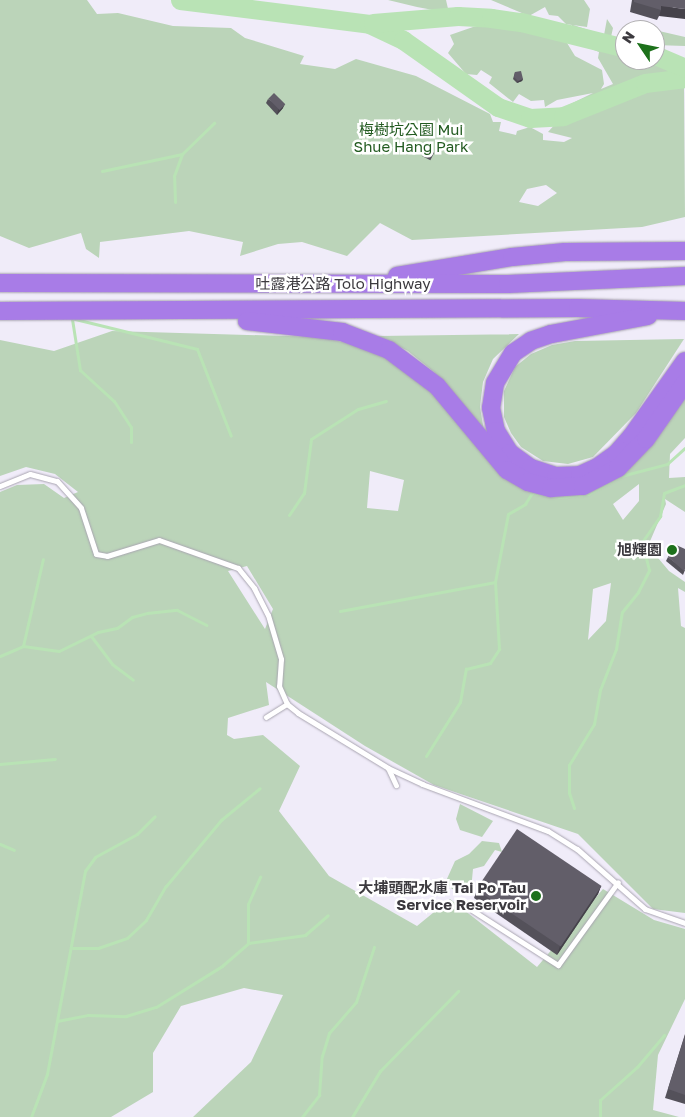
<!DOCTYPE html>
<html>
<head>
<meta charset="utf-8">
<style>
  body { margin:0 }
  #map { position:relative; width:685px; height:1117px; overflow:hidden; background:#f0ecf9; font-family:"Golos Text","Noto Sans TC",sans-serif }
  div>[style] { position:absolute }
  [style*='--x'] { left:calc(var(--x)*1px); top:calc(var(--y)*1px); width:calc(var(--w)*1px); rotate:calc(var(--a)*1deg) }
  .green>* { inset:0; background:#bbd4b9 }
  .stream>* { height:3px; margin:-1.5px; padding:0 1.5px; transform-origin:1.5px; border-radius:1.5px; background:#b9e3b5 }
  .river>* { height:19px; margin:-9.5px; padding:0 9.5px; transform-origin:9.5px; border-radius:9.5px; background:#b9e3b5 }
  .roads { filter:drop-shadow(0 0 1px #a9a5b1) drop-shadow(0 0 1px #a9a5b1) }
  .lane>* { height:5px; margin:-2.5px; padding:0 2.5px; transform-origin:2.5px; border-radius:2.5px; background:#fff }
  .highway>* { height:18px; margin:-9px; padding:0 9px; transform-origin:9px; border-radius:9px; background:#a87ce7 }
  .wall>* { inset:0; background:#54515a; transform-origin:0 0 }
  .shaded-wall>* { inset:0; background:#45424a }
  .building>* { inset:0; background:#625e69; transform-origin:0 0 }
  .dots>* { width:14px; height:14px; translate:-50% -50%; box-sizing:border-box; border:2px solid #fff; border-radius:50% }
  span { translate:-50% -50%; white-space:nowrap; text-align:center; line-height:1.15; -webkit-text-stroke:5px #fff; paint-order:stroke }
  .park-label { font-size:15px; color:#235b21 }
  .street-label { font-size:15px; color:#3c3a3f }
  .poi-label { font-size:15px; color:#3c3a3f; font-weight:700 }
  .right { translate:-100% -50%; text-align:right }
  .north { position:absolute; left:615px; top:20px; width:50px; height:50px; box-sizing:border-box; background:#fff; border:1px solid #b1b0b2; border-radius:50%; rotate:304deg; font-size:14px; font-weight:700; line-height:20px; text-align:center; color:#3c3a3f }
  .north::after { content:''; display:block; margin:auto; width:18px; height:22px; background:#1d711b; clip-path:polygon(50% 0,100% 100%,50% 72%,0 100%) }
</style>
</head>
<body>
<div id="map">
  <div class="green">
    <i style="clip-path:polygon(evenodd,0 0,87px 0,97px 14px,118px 13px,173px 26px,231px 28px,245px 38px,304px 56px,300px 64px,335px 69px,356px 59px,416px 76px,490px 114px,493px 122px,501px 122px,499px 131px,516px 135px,517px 131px,530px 127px,543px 134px,543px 140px,564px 142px,572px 138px,548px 132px,557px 122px,597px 111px,651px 89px,684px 87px,685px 217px,642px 227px,412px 240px,380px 223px,347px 256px,302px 242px,278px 244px,240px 256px,243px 242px,189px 231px,100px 242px,99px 258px,86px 249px,81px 233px,29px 248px,0 236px,0 0,546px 185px,557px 193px,538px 206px,519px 202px,527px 189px,546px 185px)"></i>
    <i style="clip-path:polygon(388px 0,446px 0,449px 13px,417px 7px)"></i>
    <i style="clip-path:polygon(491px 0,584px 0,590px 9px,587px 27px,573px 25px,604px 35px,607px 19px,613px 28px,611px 37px,625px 41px,625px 60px,655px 60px,655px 50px,685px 59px,685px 73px,658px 73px,571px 110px,556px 111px,593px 93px,557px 100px,545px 107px,544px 100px,531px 101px,519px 94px,513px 102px,489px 83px,492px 77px,481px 70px,477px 75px,466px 74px,448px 53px,454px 44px,450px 35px,473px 27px,494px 26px,564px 38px,575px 56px,602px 70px,604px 84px,601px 89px,613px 84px,598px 58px,599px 52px,571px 41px,572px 25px,566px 24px,558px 16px,549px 15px,545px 7px,529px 16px)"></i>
    <i style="clip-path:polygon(631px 28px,646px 28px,685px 37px,685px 46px,655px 45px,655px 30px)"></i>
    <i style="clip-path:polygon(evenodd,112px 331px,321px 337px,368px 348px,402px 366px,438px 398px,502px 476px,550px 496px,584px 494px,616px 480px,645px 452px,685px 397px,685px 438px,670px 454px,669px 478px,685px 477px,685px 512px,665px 499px,666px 504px,648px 546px,669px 571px,685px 582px,685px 592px,678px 588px,681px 626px,685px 628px,685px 913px,653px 909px,578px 834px,434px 785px,365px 746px,266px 682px,269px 705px,228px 718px,227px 735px,234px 739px,263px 735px,300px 766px,279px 811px,329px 876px,417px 926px,450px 899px,537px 967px,603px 889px,654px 920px,685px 929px,685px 999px,658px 1055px,653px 1110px,679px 1117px,193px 1117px,251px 1062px,283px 995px,244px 988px,181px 1006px,153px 1053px,153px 1092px,111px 1117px,0 1117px,0 492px,17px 485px,44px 484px,64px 498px,78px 492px,55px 474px,26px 467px,0 476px,0 340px,54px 351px,112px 331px,370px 471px,404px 480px,398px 511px,367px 508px,370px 471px,112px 331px,639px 484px,639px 501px,623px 520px,613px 504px,639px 484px,112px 331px,247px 566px,273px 609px,265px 629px,228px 571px,247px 566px,112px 331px,611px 583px,606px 621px,588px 640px,593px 589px,611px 583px)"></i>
    <i style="clip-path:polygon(519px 334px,493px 359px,483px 382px,480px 407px,484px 431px,434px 372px,408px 351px,378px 336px)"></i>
    <i style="clip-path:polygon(684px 339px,636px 413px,593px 457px,568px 464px,543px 461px,521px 447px,511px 433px,504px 417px,504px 391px,515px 367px,531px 354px,552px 345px,575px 341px)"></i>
    <i style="clip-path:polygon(460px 804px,493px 821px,482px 837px,460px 830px,456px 819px)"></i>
    <i style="clip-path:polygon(482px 841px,499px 843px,502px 852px,495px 850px,484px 866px,473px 869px,471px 890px,467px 893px,452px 889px,446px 881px,455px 861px,469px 854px)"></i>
  </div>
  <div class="stream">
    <i style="--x:102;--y:171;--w:82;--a:-12"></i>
    <i style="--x:182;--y:154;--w:45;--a:-44.1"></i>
    <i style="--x:175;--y:202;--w:26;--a:-92"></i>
    <i style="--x:174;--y:176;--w:23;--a:-70"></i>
    <i style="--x:71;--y:318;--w:130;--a:13.8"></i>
    <i style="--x:197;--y:349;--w:93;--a:68.7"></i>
    <i style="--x:72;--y:319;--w:52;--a:81.1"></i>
    <i style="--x:80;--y:370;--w:46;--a:42.4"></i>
    <i style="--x:114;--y:401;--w:31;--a:57"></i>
    <i style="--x:131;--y:427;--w:15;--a:90"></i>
    <i style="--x:289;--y:515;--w:27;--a:-56"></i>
    <i style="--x:304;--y:493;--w:54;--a:-82.6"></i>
    <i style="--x:311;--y:439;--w:56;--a:-32.6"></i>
    <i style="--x:358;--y:409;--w:29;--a:-16"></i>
    <i style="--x:340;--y:611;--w:158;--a:-10.6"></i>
    <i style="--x:91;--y:636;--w:35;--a:53"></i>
    <i style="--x:112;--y:664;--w:26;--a:37"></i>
    <i style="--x:23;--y:646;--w:89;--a:-77.1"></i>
    <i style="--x:0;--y:656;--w:25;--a:-23"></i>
    <i style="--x:23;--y:646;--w:36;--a:8"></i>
    <i style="--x:59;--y:651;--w:43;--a:-26"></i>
    <i style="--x:98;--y:632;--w:19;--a:-12"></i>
    <i style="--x:117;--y:628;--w:19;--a:-36"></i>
    <i style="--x:132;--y:617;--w:16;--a:-15"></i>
    <i style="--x:147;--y:613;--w:30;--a:-6"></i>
    <i style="--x:177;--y:610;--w:33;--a:27"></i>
    <i style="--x:426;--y:756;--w:64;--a:-57.8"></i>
    <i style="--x:460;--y:702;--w:34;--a:-80"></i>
    <i style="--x:466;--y:669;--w:25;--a:-14"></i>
    <i style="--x:490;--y:663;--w:17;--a:-57"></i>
    <i style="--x:499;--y:649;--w:67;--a:-93.4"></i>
    <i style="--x:495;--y:582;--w:69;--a:-79.2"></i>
    <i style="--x:508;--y:514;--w:20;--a:-30"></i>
    <i style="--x:525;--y:504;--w:13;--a:-58"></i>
    <i style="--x:532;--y:493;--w:28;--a:8"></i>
    <i style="--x:560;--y:497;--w:28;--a:-6"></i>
    <i style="--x:588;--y:494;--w:38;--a:-29"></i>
    <i style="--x:621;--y:476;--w:48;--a:-14.6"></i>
    <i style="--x:667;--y:464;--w:24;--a:-42"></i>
    <i style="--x:0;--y:764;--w:55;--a:-5.2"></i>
    <i style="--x:574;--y:808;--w:16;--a:-108"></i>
    <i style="--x:569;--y:793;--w:28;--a:-90"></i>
    <i style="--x:569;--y:765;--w:48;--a:-58.6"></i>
    <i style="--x:594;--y:724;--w:35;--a:-80"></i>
    <i style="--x:600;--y:690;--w:44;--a:-68.7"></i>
    <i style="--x:616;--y:649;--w:37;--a:-81"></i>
    <i style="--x:622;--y:612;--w:26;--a:-51"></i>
    <i style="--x:638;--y:592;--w:25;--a:-63"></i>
    <i style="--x:649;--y:570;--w:29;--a:-104"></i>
    <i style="--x:642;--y:542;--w:32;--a:-55"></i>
    <i style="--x:660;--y:516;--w:23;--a:-80"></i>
    <i style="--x:664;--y:493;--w:22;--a:-21"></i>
    <i style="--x:0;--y:844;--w:15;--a:23"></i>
    <i style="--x:248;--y:943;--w:58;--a:-8"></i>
    <i style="--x:305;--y:935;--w:30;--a:-41"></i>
    <i style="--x:72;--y:948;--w:26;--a:0"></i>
    <i style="--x:98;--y:948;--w:31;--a:-19"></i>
    <i style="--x:127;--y:938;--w:26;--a:-43"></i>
    <i style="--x:146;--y:920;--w:39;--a:-60"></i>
    <i style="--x:166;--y:886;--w:86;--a:-50.2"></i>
    <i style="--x:221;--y:820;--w:50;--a:-39.4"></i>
    <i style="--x:57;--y:1021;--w:32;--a:-11"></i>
    <i style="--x:88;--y:1015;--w:38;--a:2"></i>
    <i style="--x:126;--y:1016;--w:31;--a:-17"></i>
    <i style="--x:156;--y:1007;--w:78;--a:-31.8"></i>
    <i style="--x:222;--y:966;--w:35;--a:-41"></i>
    <i style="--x:248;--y:943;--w:39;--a:-90"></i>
    <i style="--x:248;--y:904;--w:30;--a:-66"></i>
    <i style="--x:31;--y:1117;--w:46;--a:-69.6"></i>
    <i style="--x:47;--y:1074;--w:207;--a:-79.4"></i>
    <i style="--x:85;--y:871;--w:17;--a:-54"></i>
    <i style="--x:95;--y:857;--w:48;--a:-28.7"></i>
    <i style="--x:137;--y:834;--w:25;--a:-45"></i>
    <i style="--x:302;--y:1117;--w:28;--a:-52"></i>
    <i style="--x:319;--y:1095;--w:39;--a:-86"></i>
    <i style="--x:322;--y:1056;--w:24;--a:-73"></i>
    <i style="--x:329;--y:1033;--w:41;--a:-48.9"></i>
    <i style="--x:356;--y:1002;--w:58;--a:-71.9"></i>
    <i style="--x:352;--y:1117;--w:54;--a:-58.7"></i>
    <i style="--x:380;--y:1071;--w:112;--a:-45.7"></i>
    <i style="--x:600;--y:1117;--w:17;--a:-90"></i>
    <i style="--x:600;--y:1100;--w:50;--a:-41.7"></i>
    <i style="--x:637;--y:1067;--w:42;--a:-49.8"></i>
  </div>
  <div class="river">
    <i style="--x:180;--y:0;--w:191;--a:7.2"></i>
    <i style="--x:369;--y:24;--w:38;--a:25"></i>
    <i style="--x:403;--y:40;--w:116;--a:35.2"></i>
    <i style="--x:498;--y:107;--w:34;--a:19"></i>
    <i style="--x:530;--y:118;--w:33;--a:-3"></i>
    <i style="--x:563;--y:116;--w:88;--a:-21.9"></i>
    <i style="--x:645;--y:83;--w:40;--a:-7.1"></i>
    <i style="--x:373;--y:23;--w:85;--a:-4.7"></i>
    <i style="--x:458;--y:16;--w:33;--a:3"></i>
    <i style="--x:491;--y:18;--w:30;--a:8"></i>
    <i style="--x:521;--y:22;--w:107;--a:14"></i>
    <i style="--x:655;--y:55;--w:33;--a:23"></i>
  </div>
  <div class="roads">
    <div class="lane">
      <i style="--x:0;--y:486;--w:32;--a:-22"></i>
      <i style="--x:30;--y:474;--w:28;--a:15"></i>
      <i style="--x:57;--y:481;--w:36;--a:48"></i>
      <i style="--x:81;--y:508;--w:48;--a:71.9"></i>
      <i style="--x:96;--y:554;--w:11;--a:10"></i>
      <i style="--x:107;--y:556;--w:54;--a:-17.1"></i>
      <i style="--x:159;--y:540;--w:84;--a:19.5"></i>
      <i style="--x:238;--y:568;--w:26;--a:51"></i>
      <i style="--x:254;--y:588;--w:30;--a:63"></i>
      <i style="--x:268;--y:615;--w:46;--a:73.5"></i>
      <i style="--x:281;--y:659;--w:27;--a:94"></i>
      <i style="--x:279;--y:686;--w:20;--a:66"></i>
      <i style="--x:287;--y:704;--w:14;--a:39"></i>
      <i style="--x:298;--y:713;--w:105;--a:31.4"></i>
      <i style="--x:388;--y:768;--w:38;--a:25"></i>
      <i style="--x:422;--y:784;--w:134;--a:20.5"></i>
      <i style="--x:548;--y:831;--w:34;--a:32"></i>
      <i style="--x:577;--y:849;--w:91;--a:41.4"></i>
      <i style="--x:645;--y:909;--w:42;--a:19.3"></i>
      <i style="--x:266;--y:717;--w:25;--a:-32"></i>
      <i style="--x:388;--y:768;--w:19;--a:65"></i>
      <i style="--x:467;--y:907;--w:108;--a:32.5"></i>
      <i style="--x:558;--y:965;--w:102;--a:-54.1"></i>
    </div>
    <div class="highway">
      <i style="--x:397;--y:276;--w:117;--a:-9.4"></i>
      <i style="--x:512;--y:257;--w:53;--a:-5.4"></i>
      <i style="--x:565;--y:252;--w:120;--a:-0.5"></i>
      <i style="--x:0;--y:283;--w:508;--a:0.11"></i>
      <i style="--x:508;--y:284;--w:177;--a:-2.6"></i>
      <i style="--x:0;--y:311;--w:578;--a:-0.3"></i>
      <i style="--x:578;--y:308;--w:107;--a:1.6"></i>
      <i style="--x:648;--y:316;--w:99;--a:169.5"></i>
      <i style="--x:551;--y:334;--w:21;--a:161"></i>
      <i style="--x:531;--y:341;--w:22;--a:146"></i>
      <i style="--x:513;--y:353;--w:35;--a:121"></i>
      <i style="--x:495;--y:383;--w:25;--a:99"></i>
      <i style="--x:491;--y:408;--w:24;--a:78"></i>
      <i style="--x:496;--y:431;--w:26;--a:58"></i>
      <i style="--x:510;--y:453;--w:26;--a:36"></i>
      <i style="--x:531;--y:468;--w:26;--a:18"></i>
      <i style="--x:556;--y:476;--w:24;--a:-2"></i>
      <i style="--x:580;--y:475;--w:17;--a:-24"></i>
      <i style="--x:596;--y:468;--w:24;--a:-35"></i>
      <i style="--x:616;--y:454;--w:23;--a:-49"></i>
      <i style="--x:631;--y:437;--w:93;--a:-54.6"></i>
      <i style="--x:247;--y:321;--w:96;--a:6.6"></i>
      <i style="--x:342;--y:332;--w:50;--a:21"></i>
      <i style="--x:389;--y:350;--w:60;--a:36.9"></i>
      <i style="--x:437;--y:386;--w:109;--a:50.2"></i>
      <i style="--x:507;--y:470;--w:24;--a:30"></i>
      <i style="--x:528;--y:482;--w:24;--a:15"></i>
      <i style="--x:551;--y:488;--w:32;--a:-4"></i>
      <i style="--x:583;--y:486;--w:39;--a:-27"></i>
      <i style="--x:618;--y:468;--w:40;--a:-46"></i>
      <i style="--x:646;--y:439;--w:68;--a:-55.1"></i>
    </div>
  </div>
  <div class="wall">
    <i style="clip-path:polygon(632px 0,685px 0,659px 16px,657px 20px,630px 12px)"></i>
    <i style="clip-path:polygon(515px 72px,523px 79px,522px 81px,517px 83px,513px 79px)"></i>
    <i style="clip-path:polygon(268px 99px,283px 108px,277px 115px,266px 103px)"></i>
    <i style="left:426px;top:149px;width:9px;height:8px;rotate:27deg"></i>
    <i style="clip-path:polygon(668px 557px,685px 570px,683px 575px,666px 561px)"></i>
    <i style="clip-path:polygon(601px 886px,598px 894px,557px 955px,474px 898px,477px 890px)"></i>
    <i style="clip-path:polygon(685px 1034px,685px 1104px,665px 1098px)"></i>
  </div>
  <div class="shaded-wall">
    <i style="clip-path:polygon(661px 6px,685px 9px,685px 19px,659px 16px,661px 10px)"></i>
    <i style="clip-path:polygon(523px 79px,522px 81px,517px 83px,518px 81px)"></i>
    <i style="clip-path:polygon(285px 104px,283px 108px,277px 115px,278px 110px)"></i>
    <i style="clip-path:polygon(601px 886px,598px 894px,557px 955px,560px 946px)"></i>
  </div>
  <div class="building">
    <i style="clip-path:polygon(634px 0,685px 0,685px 9px,661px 6px,661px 10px,634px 2px)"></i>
    <i style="clip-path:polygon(521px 71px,523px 79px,518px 81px,514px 77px,515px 72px)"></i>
    <i style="left:274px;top:93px;width:16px;height:8px;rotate:45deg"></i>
    <i style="clip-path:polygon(426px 149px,434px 153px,431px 158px,424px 154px)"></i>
    <i style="clip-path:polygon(674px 544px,685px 549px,685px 569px,684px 571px,668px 557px)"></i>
    <i style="left:517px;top:829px;width:102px;height:73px;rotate:34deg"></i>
    <i style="clip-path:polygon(685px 1035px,685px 1095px,668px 1089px)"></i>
  </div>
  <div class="dots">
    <i style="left:672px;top:550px;background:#1d711b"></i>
    <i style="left:536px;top:896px;background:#1d711b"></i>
  </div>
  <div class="park-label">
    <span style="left:411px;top:138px">梅樹坑公園 Mui<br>Shue Hang Park</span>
  </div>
  <div class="street-label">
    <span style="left:343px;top:284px">吐露港公路 Tolo Highway</span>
  </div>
  <div class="poi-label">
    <span class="right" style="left:662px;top:550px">旭輝園</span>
    <span class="right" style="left:526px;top:896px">大埔頭配水庫 Tai Po Tau<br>Service Reservoir</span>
  </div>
  <div class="north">N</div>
</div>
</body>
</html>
